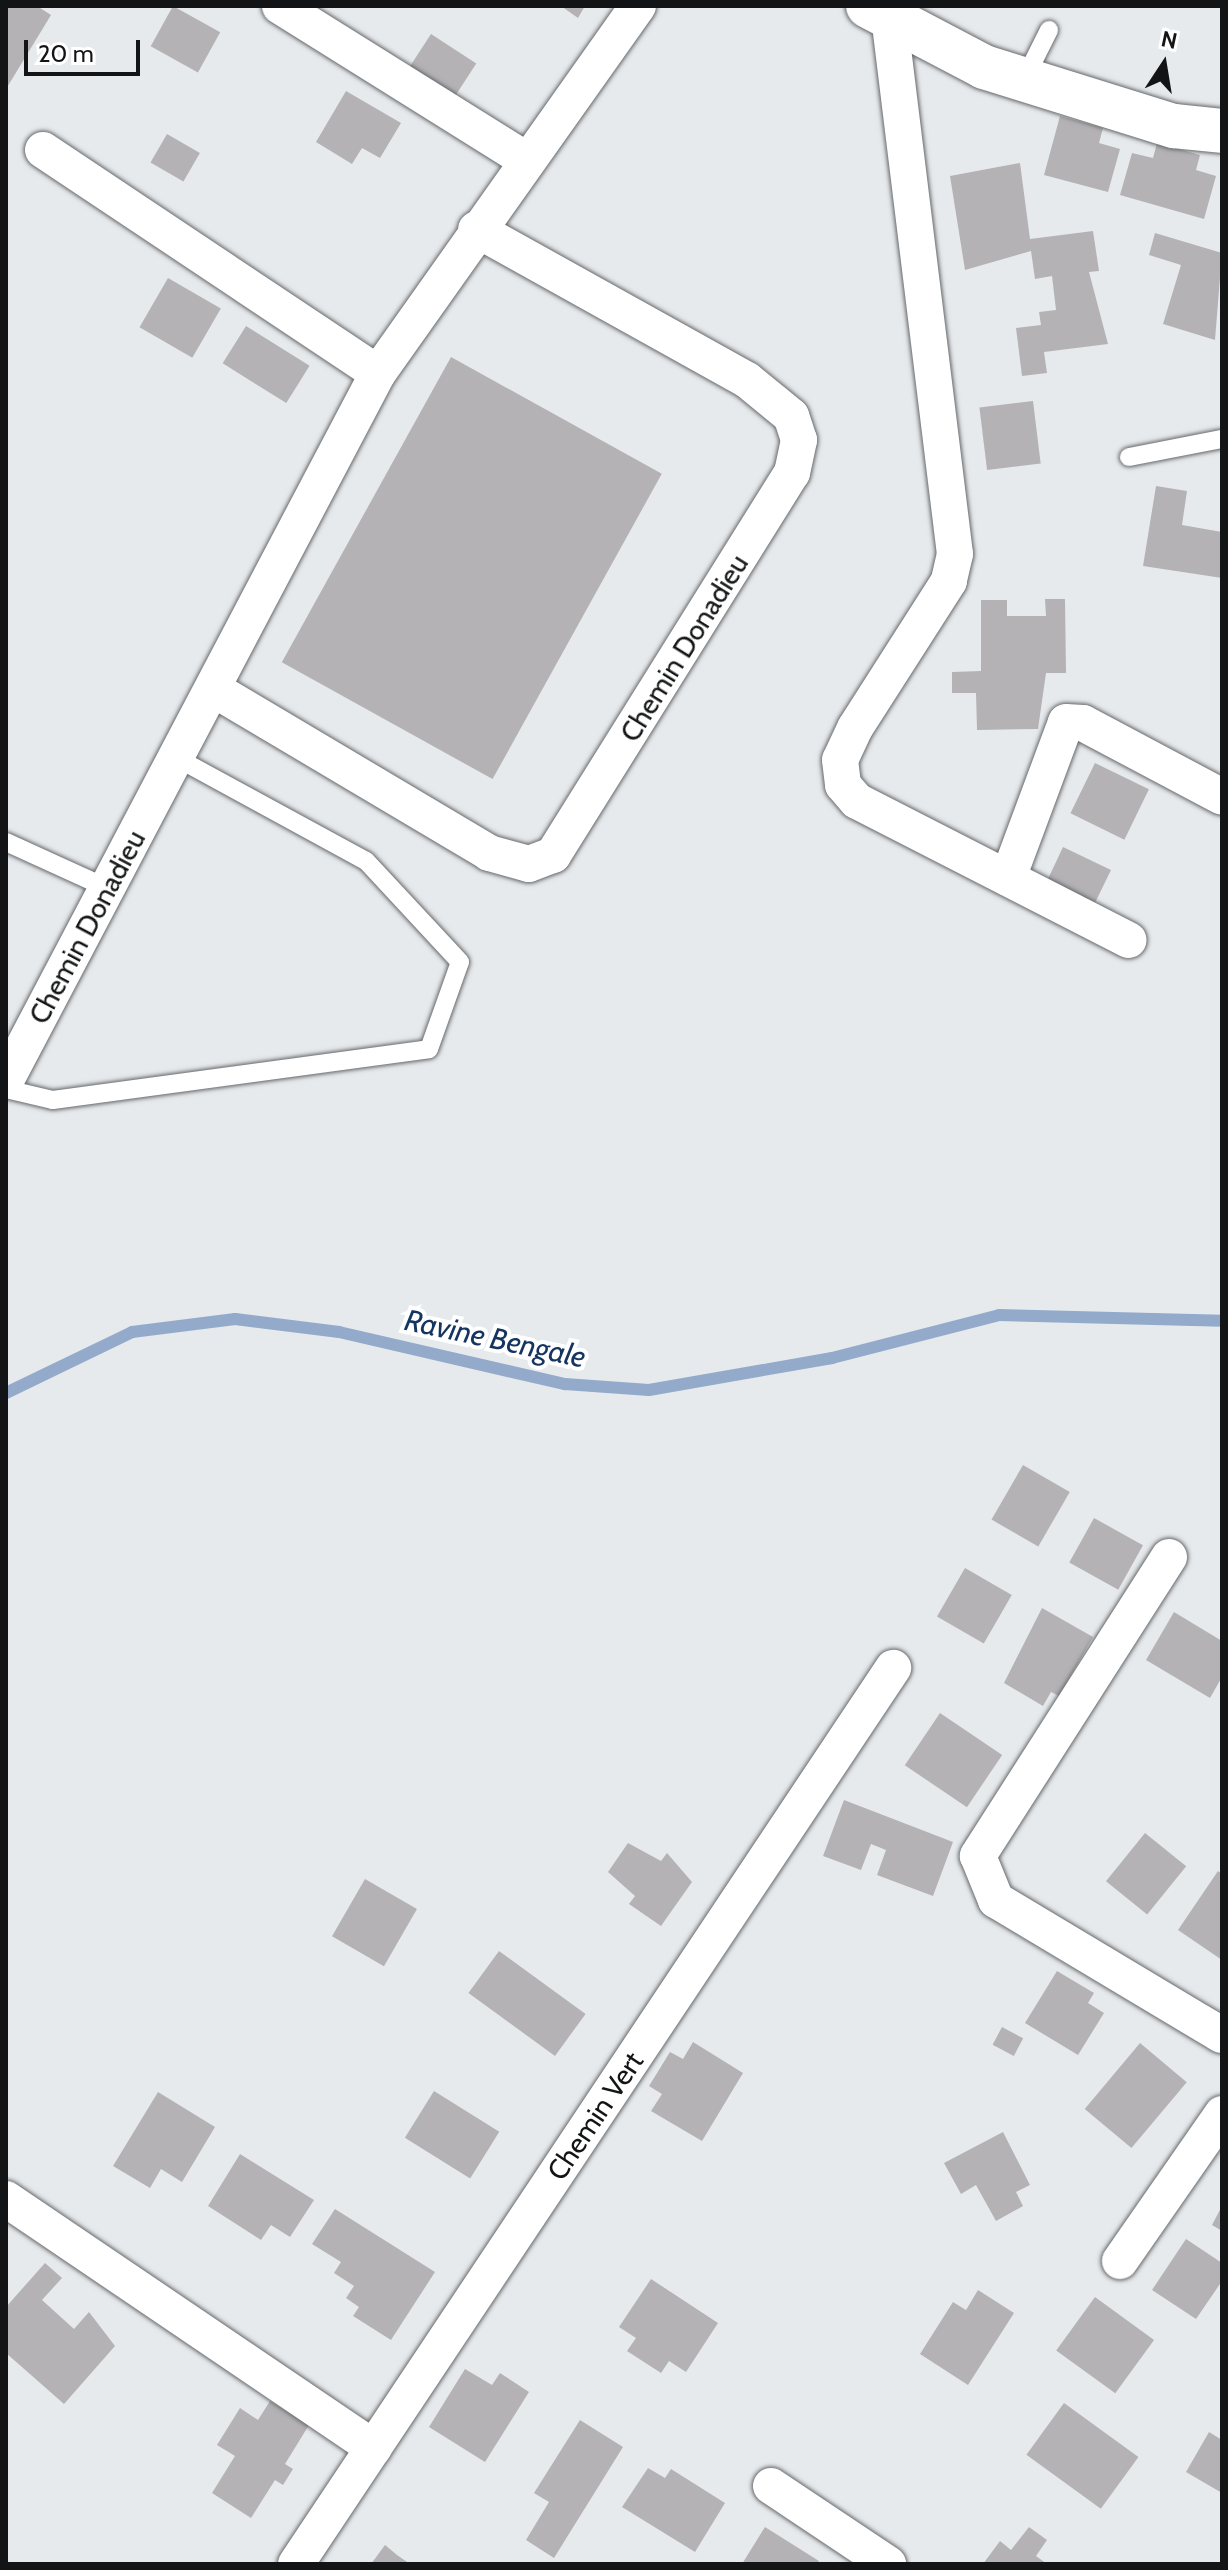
<!DOCTYPE html>
<html>
<head>
<meta charset="utf-8">
<style>
  body { margin:0 }
  #map { position:relative; width:1228px; height:2570px; overflow:hidden; background:#e7eaed; font-family:Cabin,sans-serif }
  div>[style] { position:absolute }
  [style*='--x'] { left:calc(var(--x)*1px); top:calc(var(--y)*1px); width:calc(var(--w)*1px); rotate:calc(var(--a)*1deg) }
  .stream>* { height:12px; margin:-6px; padding:0 6px; transform-origin:6px; border-radius:6px; background:#93aacb }
  .building>* { inset:0; background:#b4b2b5; transform-origin:0 0 }
  .roads { filter:drop-shadow(0 0 2px #66696b) drop-shadow(0 0 2px #66696b) }
  .service>* { height:18px; margin:-9px; padding:0 9px; transform-origin:9px; border-radius:9px; background:#fff }
  .minor>* { height:36px; margin:-18px; padding:0 18px; transform-origin:18px; border-radius:18px; background:#fff }
  .tertiary>* { height:44px; margin:-22px; padding:0 22px; transform-origin:22px; border-radius:22px; background:#fff }
  span { translate:-50% -50%; white-space:nowrap; text-align:center; line-height:1.15; -webkit-text-stroke:8px #fff; paint-order:stroke }
  .street-label { font-size:28px; color:#131415 }
  .water-label { font-size:30px; color:#15345f; font-style:italic }
  .frame { position:absolute; inset:0; border:8px solid #131415; pointer-events:none }
  .north { position:absolute; left:1124px; top:24px; width:80px; height:80px; -webkit-text-stroke:6px #fff; paint-order:stroke; rotate:12deg; font-size:22px; font-weight:700; line-height:32px; text-align:center; color:#131415 }
  .north::after { content:''; display:block; margin:auto; width:28px; height:36px; background:#131415; clip-path:polygon(50% 0,100% 100%,50% 72%,0 100%) }
  .scale { position:absolute; left:24px; top:40px; width:116px; height:36px; box-sizing:border-box; border:4px solid #131415; border-top:0; padding-left:10px; font-size:24px; line-height:28px; white-space:nowrap; color:#131415; -webkit-text-stroke:6px #fff; paint-order:stroke }
</style>
</head>
<body>
<div id="map">
  <div class="stream">
    <i style="--x:6;--y:1393;--w:140;--a:-25.8"></i>
    <i style="--x:132;--y:1332;--w:104;--a:-7.2"></i>
    <i style="--x:235;--y:1319;--w:105;--a:7.1"></i>
    <i style="--x:339;--y:1332;--w:232;--a:13"></i>
    <i style="--x:565;--y:1384;--w:84;--a:4.1"></i>
    <i style="--x:649;--y:1390;--w:186;--a:-9.9"></i>
    <i style="--x:832;--y:1358;--w:172;--a:-14.4"></i>
    <i style="--x:999;--y:1315;--w:223;--a:1.5"></i>
  </div>
  <div class="building">
    <i style="clip-path:polygon(6px 6px,37px 6px,51px 15px,6px 89px)"></i>
    <i style="left:173px;top:6px;width:54px;height:46px;rotate:29deg"></i>
    <i style="clip-path:polygon(561px 6px,585px 6px,578px 18px)"></i>
    <i style="left:431px;top:34px;width:54px;height:40px;rotate:33deg"></i>
    <i style="clip-path:polygon(346px 91px,401px 123px,380px 158px,362px 148px,352px 164px,316px 142px)"></i>
    <i style="clip-path:polygon(1060px 116px,1103px 128px,1099px 143px,1120px 149px,1108px 192px,1044px 175px)"></i>
    <i style="left:167px;top:134px;width:38px;height:33px;rotate:30deg"></i>
    <i style="clip-path:polygon(1157px 143px,1200px 155px,1196px 170px,1216px 176px,1204px 219px,1120px 195px,1132px 153px,1153px 158px)"></i>
    <i style="clip-path:polygon(1020px 163px,1030px 239px,1093px 231px,1099px 271px,1089px 272px,1108px 344px,1044px 352px,1047px 373px,1022px 376px,1016px 328px,1041px 325px,1039px 312px,1056px 310px,1052px 276px,1035px 279px,1031px 251px,965px 270px,950px 176px)"></i>
    <i style="clip-path:polygon(1155px 233px,1222px 253px,1215px 340px,1163px 324px,1181px 265px,1149px 255px)"></i>
    <i style="left:168px;top:278px;width:61px;height:57px;rotate:30deg"></i>
    <i style="left:246px;top:326px;width:75px;height:44px;rotate:32deg"></i>
    <i style="left:451px;top:357px;width:241px;height:349px;rotate:29deg"></i>
    <i style="left:1033px;top:401px;width:63px;height:54px;rotate:83deg"></i>
    <i style="clip-path:polygon(1156px 486px,1187px 491px,1182px 525px,1222px 532px,1222px 578px,1143px 566px)"></i>
    <i style="clip-path:polygon(1045px 599px,1065px 599px,1066px 673px,1046px 673px,1038px 729px,977px 730px,976px 693px,952px 693px,952px 672px,981px 671px,981px 600px,1007px 600px,1007px 616px,1046px 616px)"></i>
    <i style="left:1095px;top:763px;width:60px;height:56px;rotate:26deg"></i>
    <i style="clip-path:polygon(1063px 847px,1111px 870px,1092px 909px,1047px 881px)"></i>
    <i style="left:1023px;top:1465px;width:54px;height:63px;rotate:30deg"></i>
    <i style="left:1094px;top:1518px;width:56px;height:51px;rotate:29deg"></i>
    <i style="left:965px;top:1568px;width:54px;height:56px;rotate:30deg"></i>
    <i style="clip-path:polygon(1042px 1608px,1093px 1637px,1059px 1696px,1051px 1692px,1043px 1706px,1004px 1683px)"></i>
    <i style="clip-path:polygon(1174px 1612px,1222px 1641px,1222px 1677px,1210px 1698px,1146px 1660px)"></i>
    <i style="left:940px;top:1713px;width:75px;height:63px;rotate:34deg"></i>
    <i style="clip-path:polygon(844px 1800px,953px 1842px,933px 1896px,877px 1875px,886px 1850px,871px 1844px,861px 1870px,823px 1856px)"></i>
    <i style="left:1145px;top:1833px;width:53px;height:62px;rotate:39deg"></i>
    <i style="clip-path:polygon(628px 1843px,661px 1861px,667px 1853px,692px 1882px,661px 1926px,629px 1904px,635px 1896px,608px 1872px)"></i>
    <i style="clip-path:polygon(1218px 1871px,1222px 1874px,1222px 1960px,1178px 1930px)"></i>
    <i style="left:365px;top:1879px;width:60px;height:66px;rotate:30deg"></i>
    <i style="left:499px;top:1951px;width:107px;height:52px;rotate:36deg"></i>
    <i style="clip-path:polygon(1057px 1971px,1094px 1993px,1088px 2003px,1104px 2013px,1078px 2055px,1025px 2023px)"></i>
    <i style="left:1002px;top:2027px;width:24px;height:20px;rotate:28deg"></i>
    <i style="clip-path:polygon(693px 2042px,743px 2073px,702px 2141px,651px 2111px,662px 2094px,649px 2086px,670px 2052px,683px 2059px)"></i>
    <i style="left:1140px;top:2043px;width:61px;height:86px;rotate:40deg"></i>
    <i style="left:434px;top:2091px;width:77px;height:55px;rotate:32deg"></i>
    <i style="clip-path:polygon(158px 2092px,215px 2127px,182px 2182px,161px 2169px,150px 2188px,113px 2166px)"></i>
    <i style="clip-path:polygon(1003px 2132px,1030px 2185px,1016px 2192px,1023px 2206px,996px 2221px,976px 2185px,961px 2194px,944px 2163px)"></i>
    <i style="clip-path:polygon(240px 2154px,314px 2200px,290px 2237px,271px 2225px,261px 2240px,208px 2206px)"></i>
    <i style="clip-path:polygon(1222px 2206px,1222px 2231px,1212px 2225px)"></i>
    <i style="clip-path:polygon(335px 2209px,435px 2272px,391px 2340px,353px 2316px,359px 2307px,346px 2298px,354px 2286px,334px 2273px,341px 2262px,312px 2244px)"></i>
    <i style="clip-path:polygon(1186px 2239px,1222px 2263px,1222px 2281px,1196px 2319px,1152px 2290px)"></i>
    <i style="clip-path:polygon(45px 2263px,62px 2278px,42px 2300px,74px 2329px,89px 2312px,115px 2346px,64px 2404px,6px 2353px,6px 2307px)"></i>
    <i style="clip-path:polygon(651px 2279px,718px 2323px,686px 2372px,669px 2361px,661px 2373px,627px 2351px,636px 2338px,619px 2327px)"></i>
    <i style="clip-path:polygon(978px 2290px,1014px 2313px,968px 2385px,920px 2354px,953px 2302px,966px 2310px)"></i>
    <i style="left:1095px;top:2297px;width:73px;height:66px;rotate:36deg"></i>
    <i style="clip-path:polygon(465px 2369px,492px 2385px,500px 2373px,529px 2392px,485px 2462px,429px 2427px)"></i>
    <i style="clip-path:polygon(270px 2401px,309px 2425px,285px 2464px,293px 2469px,283px 2485px,275px 2480px,251px 2518px,212px 2493px,235px 2456px,217px 2445px,240px 2408px,258px 2420px)"></i>
    <i style="left:1064px;top:2403px;width:92px;height:64px;rotate:36deg"></i>
    <i style="clip-path:polygon(580px 2420px,623px 2447px,554px 2558px,526px 2540px,549px 2502px,534px 2493px)"></i>
    <i style="clip-path:polygon(1209px 2432px,1222px 2440px,1222px 2493px,1186px 2472px)"></i>
    <i style="clip-path:polygon(648px 2468px,665px 2478px,671px 2469px,725px 2503px,695px 2552px,622px 2507px)"></i>
    <i style="clip-path:polygon(765px 2527px,819px 2561px,817px 2564px,742px 2564px)"></i>
    <i style="clip-path:polygon(1029px 2527px,1047px 2540px,1036px 2556px,1047px 2564px,983px 2564px,1000px 2541px,1011px 2550px)"></i>
    <i style="clip-path:polygon(385px 2545px,397px 2555px,410px 2564px,371px 2564px)"></i>
  </div>
  <div class="roads">
    <div class="service">
      <i style="--x:1024;--y:80;--w:56;--a:-63.4"></i>
      <i style="--x:1129;--y:457;--w:95;--a:-11"></i>
      <i style="--x:6;--y:842;--w:111;--a:24.5"></i>
      <i style="--x:6;--y:1089;--w:48;--a:13.2"></i>
      <i style="--x:53;--y:1100;--w:379;--a:-7.7"></i>
      <i style="--x:429;--y:1049;--w:92;--a:-70.4"></i>
      <i style="--x:460;--y:962;--w:138;--a:-132.9"></i>
      <i style="--x:366;--y:861;--w:215;--a:-151.4"></i>
    </div>
    <div class="minor">
      <i style="--x:280;--y:6;--w:289;--a:32"></i>
      <i style="--x:889;--y:16;--w:542;--a:83.01"></i>
      <i style="--x:955;--y:554;--w:28;--a:103"></i>
      <i style="--x:949;--y:581;--w:174;--a:122.6"></i>
      <i style="--x:855;--y:728;--w:35;--a:115"></i>
      <i style="--x:840;--y:760;--w:25;--a:83"></i>
      <i style="--x:843;--y:785;--w:21;--a:49"></i>
      <i style="--x:857;--y:801;--w:305;--a:27.1"></i>
      <i style="--x:43;--y:150;--w:402;--a:33.7"></i>
      <i style="--x:215;--y:690;--w:319;--a:30.7"></i>
      <i style="--x:489;--y:853;--w:41;--a:15.4"></i>
      <i style="--x:529;--y:864;--w:26;--a:-21"></i>
      <i style="--x:553;--y:855;--w:451;--a:-58"></i>
      <i style="--x:792;--y:473;--w:34;--a:-78"></i>
      <i style="--x:799;--y:440;--w:25;--a:-108"></i>
      <i style="--x:791;--y:416;--w:57;--a:-140.7"></i>
      <i style="--x:747;--y:380;--w:310;--a:-150.9"></i>
      <i style="--x:1008;--y:878;--w:166;--a:-69.6"></i>
      <i style="--x:1066;--y:722;--w:17;--a:3"></i>
      <i style="--x:1083;--y:723;--w:157;--a:28"></i>
      <i style="--x:6;--y:1080;--w:799;--a:-62.25"></i>
      <i style="--x:378;--y:373;--w:450;--a:-54.7"></i>
      <i style="--x:1169;--y:1557;--w:355;--a:122.6"></i>
      <i style="--x:978;--y:1856;--w:48;--a:67.8"></i>
      <i style="--x:996;--y:1900;--w:263;--a:30.9"></i>
      <i style="--x:6;--y:2199;--w:444;--a:34.1"></i>
      <i style="--x:1120;--y:2261;--w:179;--a:-55.2"></i>
      <i style="--x:771;--y:2486;--w:141;--a:33.7"></i>
      <i style="--x:296;--y:2564;--w:1077;--a:-56.32"></i>
    </div>
    <div class="tertiary">
      <i style="--x:868;--y:6;--w:131;--a:27.7"></i>
      <i style="--x:984;--y:67;--w:199;--a:17.3"></i>
      <i style="--x:1174;--y:126;--w:48;--a:5.9"></i>
    </div>
  </div>
  <div class="street-label">
    <span style="left:684px;top:648px;rotate:-58deg">Chemin Donadieu</span>
    <span style="left:87px;top:927px;rotate:-62deg">Chemin Donadieu</span>
    <span style="left:595px;top:2116px;rotate:-56deg">Chemin Vert</span>
  </div>
  <div class="water-label">
    <span style="left:495px;top:1339px;rotate:12deg">Ravine Bengale</span>
  </div>
  <div class="frame"></div>
  <div class="north">N</div>
  <div class="scale">20 m</div>
</div>
</body>
</html>
